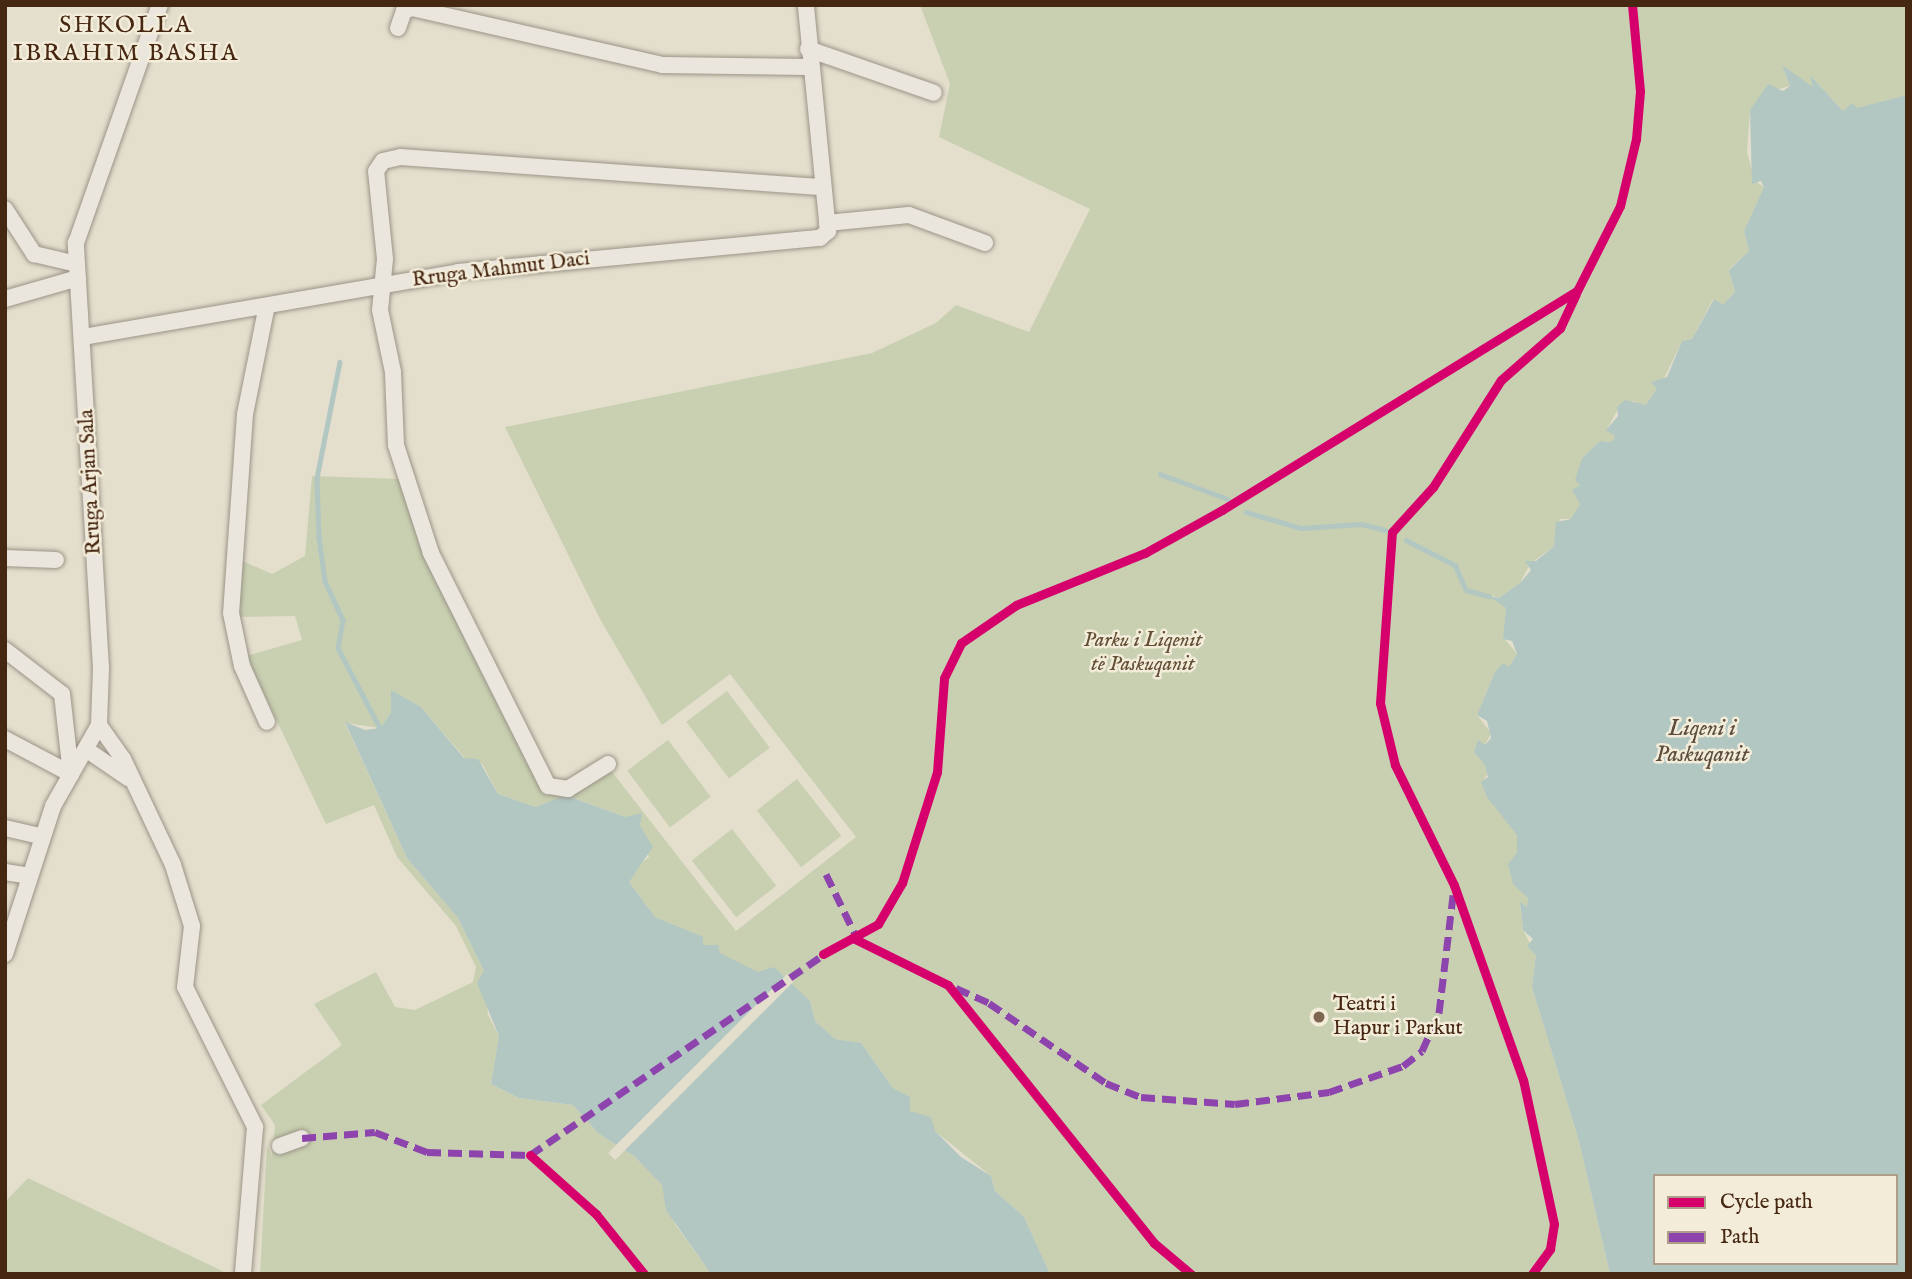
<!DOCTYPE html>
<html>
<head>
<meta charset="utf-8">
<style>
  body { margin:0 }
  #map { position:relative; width:1912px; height:1279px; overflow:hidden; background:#e4decd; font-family:"IM FELL English",serif }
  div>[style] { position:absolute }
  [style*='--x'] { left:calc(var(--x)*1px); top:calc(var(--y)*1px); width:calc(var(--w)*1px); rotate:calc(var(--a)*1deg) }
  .green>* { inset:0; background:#c8d0b1; transform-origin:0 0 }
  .water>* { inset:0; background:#b2c6c2 }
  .pier>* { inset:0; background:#e4decd; transform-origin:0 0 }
  .stream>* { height:4.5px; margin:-2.25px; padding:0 2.25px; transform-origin:2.25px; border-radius:2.25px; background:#b2c6c2 }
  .roads { filter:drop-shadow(0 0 2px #9b9487) drop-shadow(0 0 2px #9b9487) }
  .minor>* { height:16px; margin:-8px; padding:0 8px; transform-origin:8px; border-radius:8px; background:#eae6de }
  .quiet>* { height:7px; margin-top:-3.5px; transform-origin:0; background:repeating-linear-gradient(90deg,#8e44ad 0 14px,transparent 0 21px) }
  .cycleway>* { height:9px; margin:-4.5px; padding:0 4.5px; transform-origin:4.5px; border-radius:4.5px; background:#d6006c }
  .dots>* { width:19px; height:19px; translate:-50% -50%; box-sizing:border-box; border:4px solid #f3ecd9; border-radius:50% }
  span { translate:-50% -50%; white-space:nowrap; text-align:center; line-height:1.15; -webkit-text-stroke:5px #f3ecd9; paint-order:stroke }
  .street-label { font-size:21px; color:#462712 }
  .park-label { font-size:21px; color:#614e34; font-style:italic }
  .poi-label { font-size:21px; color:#462712 }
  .left { translate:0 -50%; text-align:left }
  .water-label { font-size:23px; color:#5c4c3d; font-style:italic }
  .quarter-label { font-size:24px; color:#462712; letter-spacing:2px }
  .frame { position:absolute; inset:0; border:7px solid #462712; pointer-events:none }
  .legend { position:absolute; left:1653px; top:1174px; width:245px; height:91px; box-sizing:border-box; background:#f3ecd9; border:2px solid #ae9d89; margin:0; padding:9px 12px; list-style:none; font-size:21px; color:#462712 }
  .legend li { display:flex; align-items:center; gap:14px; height:35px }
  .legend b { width:35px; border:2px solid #ae9d89 }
</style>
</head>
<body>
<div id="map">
  <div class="green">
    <i style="clip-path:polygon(920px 5px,1907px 5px,1907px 95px,1844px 112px,1811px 76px,1814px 89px,1783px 67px,1790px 86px,1767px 92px,1750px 110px,1747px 152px,1755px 181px,1764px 187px,1744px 231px,1749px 251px,1729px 269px,1735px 292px,1723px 306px,1713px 299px,1692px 339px,1682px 341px,1655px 397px,1643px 407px,1634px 401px,1618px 409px,1607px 429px,1615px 436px,1612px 442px,1600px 441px,1582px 458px,1580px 504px,1572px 519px,1560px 519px,1554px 546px,1530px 564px,1520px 583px,1499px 598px,1490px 595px,1506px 608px,1504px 638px,1517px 654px,1509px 667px,1495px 672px,1477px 715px,1491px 733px,1485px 745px,1479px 744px,1488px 774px,1482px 782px,1517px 835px,1519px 884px,1528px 898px,1528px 907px,1520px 904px,1523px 930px,1536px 955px,1532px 987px,1579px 1141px,1610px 1274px,1050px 1274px,1024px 1217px,995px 1191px,991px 1176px,910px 1111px,910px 1097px,893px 1088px,861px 1043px,835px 1039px,815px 1021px,810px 1001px,702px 945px,702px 937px,655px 917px,629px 882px,629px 874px,649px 857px,625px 817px,565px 795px,536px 807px,498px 794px,483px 765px,465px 758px,421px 707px,392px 691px,391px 713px,380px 728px,345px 723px,407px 858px,458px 918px,484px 971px,488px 1015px,499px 1036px,491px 1084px,519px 1098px,573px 1105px,598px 1133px,634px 1156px,662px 1185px,675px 1224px,711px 1274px,260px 1274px,267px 1146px,272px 1156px,275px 1125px,261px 1105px,342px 1045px,314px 1004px,376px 972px,395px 1007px,415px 1010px,473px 982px,476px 967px,456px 926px,397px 857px,374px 805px,326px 824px,246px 656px,302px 640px,295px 616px,239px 617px,238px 559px,272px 574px,305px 556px,312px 476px,400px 479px,545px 791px,570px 793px,609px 768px,736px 931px,856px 837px,730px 674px,662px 725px,600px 619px,505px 427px,872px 353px,936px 323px,956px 305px,1029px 332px,1090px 209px,939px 137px,950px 84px)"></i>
    <i style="left:727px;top:691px;width:71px;height:51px;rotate:53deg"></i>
    <i style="left:668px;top:740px;width:71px;height:51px;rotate:53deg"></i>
    <i style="left:797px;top:779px;width:72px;height:51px;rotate:52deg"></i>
    <i style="left:732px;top:829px;width:72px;height:51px;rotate:52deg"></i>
    <i style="clip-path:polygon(28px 1178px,218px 1269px,227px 1274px,5px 1274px,5px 1202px)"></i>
  </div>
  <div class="water">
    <i style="clip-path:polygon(evenodd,1782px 65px,1813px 87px,1810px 75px,1843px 111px,1852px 103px,1857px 108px,1907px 95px,1907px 1274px,1610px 1274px,1579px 1141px,1532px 987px,1536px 955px,1527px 946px,1533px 939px,1523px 930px,1520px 902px,1527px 907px,1528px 898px,1513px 884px,1508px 864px,1517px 853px,1517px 835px,1487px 797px,1481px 782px,1488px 777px,1485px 765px,1474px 752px,1478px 740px,1485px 745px,1491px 738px,1487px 721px,1477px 715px,1495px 672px,1503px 663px,1509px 667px,1517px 654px,1512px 641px,1503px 639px,1506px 608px,1489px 596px,1499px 598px,1520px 583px,1531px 570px,1525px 561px,1536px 561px,1554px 546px,1556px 522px,1571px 519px,1580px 504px,1572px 490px,1580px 485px,1575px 480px,1582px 458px,1600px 441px,1612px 442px,1615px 436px,1606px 430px,1618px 416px,1617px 407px,1625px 400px,1646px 405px,1657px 389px,1651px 382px,1667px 377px,1682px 341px,1692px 339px,1714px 299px,1723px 305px,1735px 292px,1729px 270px,1749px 251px,1744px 231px,1764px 187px,1761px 181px,1752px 184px,1750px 110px,1768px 84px,1783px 91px,1790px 86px,1782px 65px,1655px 1176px,1896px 1176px,1896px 1263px,1655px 1263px,1655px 1176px)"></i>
    <i style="clip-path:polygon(391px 690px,421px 707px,464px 758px,478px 759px,498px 794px,536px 807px,565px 795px,625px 817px,642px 813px,640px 826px,653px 847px,629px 882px,655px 917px,703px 937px,703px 945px,718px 945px,720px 953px,758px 972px,774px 967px,810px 1001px,815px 1021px,835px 1039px,861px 1043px,893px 1088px,910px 1097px,910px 1111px,931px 1117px,935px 1131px,961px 1157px,991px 1176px,995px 1191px,1024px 1217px,1050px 1274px,711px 1274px,666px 1210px,662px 1185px,634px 1156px,598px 1133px,573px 1105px,519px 1098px,491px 1084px,499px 1036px,477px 983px,484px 971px,458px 918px,407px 858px,345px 722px,365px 730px,380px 728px,391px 713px)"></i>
  </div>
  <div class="pier">
    <i style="left:787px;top:974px;width:10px;height:253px;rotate:45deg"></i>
  </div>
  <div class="stream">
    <i style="--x:340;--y:362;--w:118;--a:101.2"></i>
    <i style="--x:317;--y:478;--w:59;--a:88.1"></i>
    <i style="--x:319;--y:537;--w:44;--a:82.2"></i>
    <i style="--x:325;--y:581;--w:43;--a:65.2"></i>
    <i style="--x:343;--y:620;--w:28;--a:100"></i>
    <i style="--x:338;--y:648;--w:90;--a:62.3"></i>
    <i style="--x:1160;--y:474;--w:72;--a:20.2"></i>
    <i style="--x:1246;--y:512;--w:57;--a:16.2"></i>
    <i style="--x:1301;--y:528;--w:60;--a:-3.8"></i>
    <i style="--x:1361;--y:524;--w:25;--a:14"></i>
    <i style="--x:1406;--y:540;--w:55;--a:27"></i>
    <i style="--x:1455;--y:565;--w:27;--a:66"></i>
    <i style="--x:1466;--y:590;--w:24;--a:15"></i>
  </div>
  <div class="roads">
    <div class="minor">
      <i style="--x:398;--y:28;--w:18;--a:-71"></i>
      <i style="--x:404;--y:11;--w:9;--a:-21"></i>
      <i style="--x:412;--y:8;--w:256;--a:12.8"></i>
      <i style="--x:662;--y:65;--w:146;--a:0.8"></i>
      <i style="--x:808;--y:49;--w:133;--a:19.2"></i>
      <i style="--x:5;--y:209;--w:54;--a:57.2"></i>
      <i style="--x:34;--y:254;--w:44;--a:13.1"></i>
      <i style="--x:827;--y:223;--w:82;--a:-5.6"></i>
      <i style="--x:909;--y:215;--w:81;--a:20.2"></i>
      <i style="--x:5;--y:299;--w:76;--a:-16"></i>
      <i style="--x:266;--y:310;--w:106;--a:101.4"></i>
      <i style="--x:245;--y:414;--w:199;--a:94"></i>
      <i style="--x:231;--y:613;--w:54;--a:78.3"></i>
      <i style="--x:242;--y:666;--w:61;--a:65.9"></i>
      <i style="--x:83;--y:337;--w:381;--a:-9.8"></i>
      <i style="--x:458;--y:272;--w:364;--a:-5.4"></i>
      <i style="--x:820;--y:238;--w:11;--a:-41"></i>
      <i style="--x:828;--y:231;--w:227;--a:-95.6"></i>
      <i style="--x:5;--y:558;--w:51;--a:2.2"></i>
      <i style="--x:5;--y:650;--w:72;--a:37.7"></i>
      <i style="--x:62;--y:694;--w:81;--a:83.6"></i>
      <i style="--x:99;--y:725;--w:42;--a:54.8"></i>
      <i style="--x:123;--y:759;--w:117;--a:64.7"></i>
      <i style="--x:173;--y:865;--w:64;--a:72.7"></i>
      <i style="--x:192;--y:926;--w:61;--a:96.5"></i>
      <i style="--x:185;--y:987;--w:157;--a:63.4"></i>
      <i style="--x:255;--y:1127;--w:147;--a:94.7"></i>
      <i style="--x:5;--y:739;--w:75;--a:27.9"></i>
      <i style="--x:87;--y:750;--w:50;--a:34.3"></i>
      <i style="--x:608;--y:764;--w:47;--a:148"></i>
      <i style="--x:568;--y:789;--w:20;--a:-171"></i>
      <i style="--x:548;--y:786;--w:261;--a:-116.7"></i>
      <i style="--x:431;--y:553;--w:114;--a:-108"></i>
      <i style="--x:396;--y:445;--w:73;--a:-92.4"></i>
      <i style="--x:393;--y:372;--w:63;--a:-101.8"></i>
      <i style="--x:380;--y:310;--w:51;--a:-84.4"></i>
      <i style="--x:385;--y:259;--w:88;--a:-95.8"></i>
      <i style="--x:376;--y:171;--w:12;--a:-55"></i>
      <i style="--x:383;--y:161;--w:18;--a:-13"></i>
      <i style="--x:401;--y:157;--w:422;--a:4.1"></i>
      <i style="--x:5;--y:828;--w:37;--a:13"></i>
      <i style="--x:5;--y:872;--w:24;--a:9"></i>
      <i style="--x:5;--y:954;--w:156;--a:-72"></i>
      <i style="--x:53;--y:806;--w:93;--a:-60.4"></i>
      <i style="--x:99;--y:725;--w:57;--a:-88"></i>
      <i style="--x:101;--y:668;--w:426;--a:-93.4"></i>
      <i style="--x:76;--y:243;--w:252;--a:-70.6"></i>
      <i style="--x:280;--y:1146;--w:23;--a:-20"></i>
    </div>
  </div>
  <div class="quiet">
    <i style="--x:826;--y:874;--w:69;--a:64.2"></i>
    <i style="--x:956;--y:988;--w:36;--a:24"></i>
    <i style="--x:989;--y:1003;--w:142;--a:34.4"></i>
    <i style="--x:1106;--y:1083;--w:38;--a:22"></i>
    <i style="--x:1141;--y:1097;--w:94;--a:4.3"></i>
    <i style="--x:1235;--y:1104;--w:95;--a:-7.3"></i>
    <i style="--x:1329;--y:1092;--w:78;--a:-19.4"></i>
    <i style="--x:1403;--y:1066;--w:24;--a:-38"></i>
    <i style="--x:1422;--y:1051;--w:42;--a:-65.9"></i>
    <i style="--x:1439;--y:1013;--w:119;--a:-83.2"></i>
    <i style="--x:302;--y:1138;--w:73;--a:-4.7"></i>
    <i style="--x:375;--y:1132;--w:56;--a:21"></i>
    <i style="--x:427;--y:1152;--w:103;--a:1.7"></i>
    <i style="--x:530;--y:1155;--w:362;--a:-34.3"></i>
  </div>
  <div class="cycleway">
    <i style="--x:853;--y:938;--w:106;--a:26.3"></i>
    <i style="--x:948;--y:985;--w:330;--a:51.4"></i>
    <i style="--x:1154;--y:1243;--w:48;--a:40"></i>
    <i style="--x:823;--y:954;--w:63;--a:-28.6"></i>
    <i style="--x:878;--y:924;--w:48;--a:-59.7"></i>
    <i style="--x:902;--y:883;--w:116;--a:-72.5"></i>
    <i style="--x:937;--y:772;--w:94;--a:-85.7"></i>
    <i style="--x:944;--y:678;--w:39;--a:-64"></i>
    <i style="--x:961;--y:643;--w:67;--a:-34.6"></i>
    <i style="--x:1016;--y:605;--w:139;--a:-22"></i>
    <i style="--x:1145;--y:553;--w:88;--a:-29.2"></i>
    <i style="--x:1222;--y:510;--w:417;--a:-31.7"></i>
    <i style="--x:1577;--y:291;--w:95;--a:-63.2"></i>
    <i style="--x:1620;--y:206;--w:69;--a:-76.6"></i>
    <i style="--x:1636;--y:139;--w:48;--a:-85.2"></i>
    <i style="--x:1640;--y:91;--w:86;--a:-95.3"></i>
    <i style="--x:530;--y:1155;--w:89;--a:41.8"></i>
    <i style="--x:596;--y:1214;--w:77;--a:51.3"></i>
    <i style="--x:1532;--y:1274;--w:31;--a:-54"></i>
    <i style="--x:1550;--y:1249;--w:25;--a:-81"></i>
    <i style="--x:1554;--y:1224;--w:147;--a:-102.1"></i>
    <i style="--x:1523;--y:1080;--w:207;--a:-109.5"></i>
    <i style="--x:1454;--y:885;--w:134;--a:-116.2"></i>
    <i style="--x:1395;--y:765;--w:64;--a:-103.6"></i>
    <i style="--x:1380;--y:703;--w:171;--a:-86"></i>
    <i style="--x:1392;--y:532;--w:61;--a:-47.7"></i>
    <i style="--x:1433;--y:487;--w:127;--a:-57.6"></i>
    <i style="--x:1501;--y:380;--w:79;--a:-41.4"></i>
    <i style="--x:1560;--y:328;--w:38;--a:-65"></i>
  </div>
  <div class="dots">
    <i style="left:1319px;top:1017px;background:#7d6753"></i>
  </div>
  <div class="street-label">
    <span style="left:501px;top:270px;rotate:-7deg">Rruga Mahmut Daci</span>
    <span style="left:91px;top:482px;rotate:-93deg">Rruga Arjan Sala</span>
  </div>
  <div class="park-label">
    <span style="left:1143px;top:653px">Parku i Liqenit<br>të Paskuqanit</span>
  </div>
  <div class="poi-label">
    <span class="left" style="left:1333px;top:1017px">Teatri i<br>Hapur i Parkut</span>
  </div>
  <div class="water-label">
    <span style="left:1702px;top:742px">Liqeni i<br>Paskuqanit</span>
  </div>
  <div class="quarter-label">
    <span style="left:126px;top:40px">SHKOLLA<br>IBRAHIM BASHA</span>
  </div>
  <div class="frame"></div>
  <ul class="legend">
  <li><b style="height:9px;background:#d6006c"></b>Cycle path</li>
  <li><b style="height:9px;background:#8e44ad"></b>Path</li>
  </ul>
</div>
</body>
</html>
